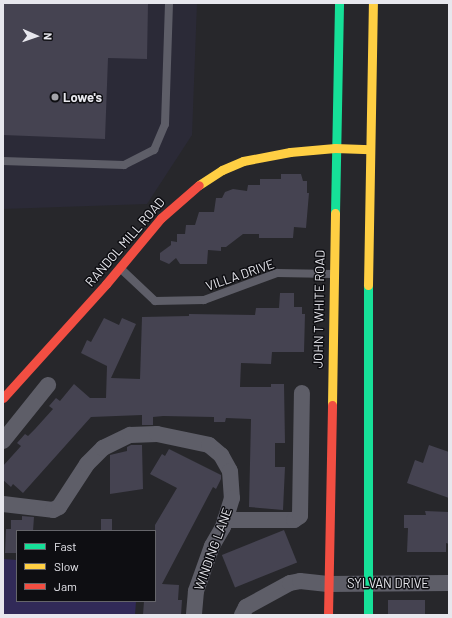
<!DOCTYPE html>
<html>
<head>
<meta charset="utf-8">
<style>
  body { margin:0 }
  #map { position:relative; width:452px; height:618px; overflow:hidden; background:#27272b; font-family:Barlow,sans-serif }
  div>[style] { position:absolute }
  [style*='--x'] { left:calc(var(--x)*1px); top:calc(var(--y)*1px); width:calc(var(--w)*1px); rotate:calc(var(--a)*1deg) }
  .built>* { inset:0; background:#2b2a37 }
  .green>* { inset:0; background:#312a58 }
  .building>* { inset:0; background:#454351; transform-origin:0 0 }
  .lane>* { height:8px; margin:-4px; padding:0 4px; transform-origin:4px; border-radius:4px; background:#5e5e68 }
  .street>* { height:16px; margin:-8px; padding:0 8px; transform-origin:8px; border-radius:8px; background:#5e5e68 }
  .fast>* { height:9px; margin:-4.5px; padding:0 4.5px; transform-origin:4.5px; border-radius:4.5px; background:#16e098 }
  .slow>* { height:9px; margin:-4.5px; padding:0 4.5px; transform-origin:4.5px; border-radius:4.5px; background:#ffcf43 }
  .jam>* { height:9px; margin:-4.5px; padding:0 4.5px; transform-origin:4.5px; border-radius:4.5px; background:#f24e42 }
  .dots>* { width:11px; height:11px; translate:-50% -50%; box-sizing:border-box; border:2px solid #0e0e12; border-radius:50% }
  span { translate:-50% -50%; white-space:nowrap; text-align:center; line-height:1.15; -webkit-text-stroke:3px #0e0e12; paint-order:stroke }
  .poi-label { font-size:13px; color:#e7e7ed; font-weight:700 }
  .left { translate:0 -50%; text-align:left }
  .street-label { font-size:13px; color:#e7e7ed }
  .frame { position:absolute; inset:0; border:4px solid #e7e7ed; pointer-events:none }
  .legend { position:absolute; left:16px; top:530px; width:140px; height:72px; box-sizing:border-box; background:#0e0e12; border:1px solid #65656a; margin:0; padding:5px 7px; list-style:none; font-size:12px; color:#e7e7ed }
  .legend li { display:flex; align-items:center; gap:8px; height:20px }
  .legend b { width:20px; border:1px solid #65656a }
  .north { position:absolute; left:16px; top:16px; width:40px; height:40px; -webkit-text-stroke:3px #0e0e12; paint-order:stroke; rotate:92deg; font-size:11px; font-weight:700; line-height:16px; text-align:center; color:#e7e7ed }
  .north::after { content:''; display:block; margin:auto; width:14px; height:18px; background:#e7e7ed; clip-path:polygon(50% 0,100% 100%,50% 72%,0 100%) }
</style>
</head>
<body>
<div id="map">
  <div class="built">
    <i style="clip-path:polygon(3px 3px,197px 3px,192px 135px,147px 204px,3px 209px)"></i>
  </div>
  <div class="green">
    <i style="clip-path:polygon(3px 559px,17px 560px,17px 601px,136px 601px,135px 615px,3px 615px)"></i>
  </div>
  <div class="building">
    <i style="clip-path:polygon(3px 3px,148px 3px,147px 59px,108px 58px,105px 139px,3px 135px)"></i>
    <i style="clip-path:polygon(281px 174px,301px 174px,303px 181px,307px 181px,307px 193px,309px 193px,306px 228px,294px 227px,293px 238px,259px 238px,259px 234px,243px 234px,226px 247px,221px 247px,221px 251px,208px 250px,207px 264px,180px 264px,176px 258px,169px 264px,160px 260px,160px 253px,171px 245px,171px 241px,177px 242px,177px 234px,185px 234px,186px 225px,195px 225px,199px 212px,214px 212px,216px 198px,222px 198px,225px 192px,233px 189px,247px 191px,248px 185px,260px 185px,260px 179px,281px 179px)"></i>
    <i style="clip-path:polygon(280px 293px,294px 293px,294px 307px,302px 307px,302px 314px,305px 314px,304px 352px,272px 352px,271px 364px,241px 363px,240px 387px,271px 387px,271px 384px,284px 384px,285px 443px,275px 443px,275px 467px,285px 467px,283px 510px,249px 507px,251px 419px,226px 418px,225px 422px,214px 422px,214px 417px,163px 416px,153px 417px,153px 425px,142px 425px,142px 415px,91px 417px,23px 493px,13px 484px,11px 487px,3px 480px,3px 466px,21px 446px,17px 443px,25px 434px,28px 436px,35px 429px,53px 409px,49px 406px,56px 398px,60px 401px,74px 384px,90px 398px,106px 398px,107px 366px,81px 353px,87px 340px,91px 342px,104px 318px,119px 325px,122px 318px,136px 324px,111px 378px,140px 379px,142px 317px,189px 316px,189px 314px,255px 315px,256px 308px,279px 308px)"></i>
    <i style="clip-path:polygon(131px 445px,142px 445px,143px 489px,110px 494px,110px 455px,127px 451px,127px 447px)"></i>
    <i style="clip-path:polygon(429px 445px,449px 452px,449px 498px,407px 483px,415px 460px,423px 463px)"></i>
    <i style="clip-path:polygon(169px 449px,221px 475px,221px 479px,216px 489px,213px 487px,162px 584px,179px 585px,178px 600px,182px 600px,181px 615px,143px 615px,144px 601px,155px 601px,155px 525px,177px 488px,150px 474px,162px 454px,165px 456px)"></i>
    <i style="clip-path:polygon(425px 511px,449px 512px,449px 544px,446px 543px,446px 552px,407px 552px,408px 528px,404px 528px,404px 515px,426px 515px)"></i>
    <i style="clip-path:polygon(22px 516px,34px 517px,33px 531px,17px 531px,17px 553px,5px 553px,6px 529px,11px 529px,11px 520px,22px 520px)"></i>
    <i style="left:101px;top:519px;width:11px;height:12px"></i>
    <i style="left:284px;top:530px;width:35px;height:67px;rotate:68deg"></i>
    <i style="left:388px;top:600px;width:37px;height:15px"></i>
  </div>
  <div class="lane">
    <i style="--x:3;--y:161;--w:121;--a:1.9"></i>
    <i style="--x:124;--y:165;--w:34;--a:-27"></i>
    <i style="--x:154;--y:150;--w:28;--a:-67"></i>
    <i style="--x:165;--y:124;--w:121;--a:-88.1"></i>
    <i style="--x:120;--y:268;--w:48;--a:43.3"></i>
    <i style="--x:155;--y:301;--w:49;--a:-1.2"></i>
    <i style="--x:204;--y:300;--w:78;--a:-20.3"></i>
    <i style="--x:277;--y:273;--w:56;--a:1"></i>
  </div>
  <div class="street">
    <i style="--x:3;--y:441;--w:72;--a:-51.2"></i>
    <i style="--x:3;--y:504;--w:50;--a:6.8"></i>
    <i style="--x:53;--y:510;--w:7;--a:-27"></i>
    <i style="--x:59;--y:507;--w:51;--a:-56.9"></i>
    <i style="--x:87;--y:464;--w:23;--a:-45"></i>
    <i style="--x:103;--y:448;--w:30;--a:-26"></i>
    <i style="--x:130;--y:435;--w:27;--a:-2"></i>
    <i style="--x:157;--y:434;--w:53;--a:11.9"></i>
    <i style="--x:209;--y:445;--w:16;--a:40"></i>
    <i style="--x:221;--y:455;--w:18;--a:61"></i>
    <i style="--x:230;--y:471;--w:27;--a:86"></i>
    <i style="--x:232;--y:498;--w:30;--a:107"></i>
    <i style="--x:223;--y:527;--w:22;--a:120"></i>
    <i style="--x:212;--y:546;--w:48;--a:109.6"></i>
    <i style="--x:196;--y:591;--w:24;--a:95"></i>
    <i style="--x:225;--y:520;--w:69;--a:0"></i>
    <i style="--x:294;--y:520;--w:7;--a:-34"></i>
    <i style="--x:300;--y:516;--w:123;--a:-89.1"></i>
    <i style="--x:242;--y:615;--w:9;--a:-63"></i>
    <i style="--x:246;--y:607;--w:50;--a:-28.6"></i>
    <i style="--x:290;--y:583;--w:10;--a:-11"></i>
    <i style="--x:300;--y:581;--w:28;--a:6"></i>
    <i style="--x:328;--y:584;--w:121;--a:-0.5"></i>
  </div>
  <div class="fast">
    <i style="--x:335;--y:213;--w:210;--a:-88.9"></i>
    <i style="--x:368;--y:285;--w:330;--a:90"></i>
  </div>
  <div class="slow">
    <i style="--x:199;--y:185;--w:27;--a:-33"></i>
    <i style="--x:222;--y:170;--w:23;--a:-23"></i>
    <i style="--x:243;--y:161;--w:48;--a:-10.8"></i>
    <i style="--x:290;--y:152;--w:45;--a:-5.1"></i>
    <i style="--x:335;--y:148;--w:35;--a:2"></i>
    <i style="--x:368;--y:285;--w:282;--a:-89"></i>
    <i style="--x:332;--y:405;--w:192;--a:-89.1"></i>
  </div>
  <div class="jam">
    <i style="--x:3;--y:398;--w:154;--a:-47.9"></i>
    <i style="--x:106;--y:284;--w:86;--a:-50.2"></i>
    <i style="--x:161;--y:218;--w:50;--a:-41"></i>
    <i style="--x:328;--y:615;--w:210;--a:-88.9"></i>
  </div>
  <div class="dots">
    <i style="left:55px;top:97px;background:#a4a4a9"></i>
  </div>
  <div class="poi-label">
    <span class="left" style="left:63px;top:97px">Lowe's</span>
  </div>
  <div class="street-label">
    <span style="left:125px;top:242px;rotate:-49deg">RANDOL MILL ROAD</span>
    <span style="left:240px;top:275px;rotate:-19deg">VILLA DRIVE</span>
    <span style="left:319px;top:309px;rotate:-89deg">JOHN T WHITE ROAD</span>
    <span style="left:213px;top:549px;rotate:-70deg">WINDING LANE</span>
    <span style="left:388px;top:583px">SYLVAN DRIVE</span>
  </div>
  <div class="frame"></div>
  <ul class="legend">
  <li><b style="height:5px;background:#16e098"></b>Fast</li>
  <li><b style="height:5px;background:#ffcf43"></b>Slow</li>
  <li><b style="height:5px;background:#f24e42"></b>Jam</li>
  </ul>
  <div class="north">N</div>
</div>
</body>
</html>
